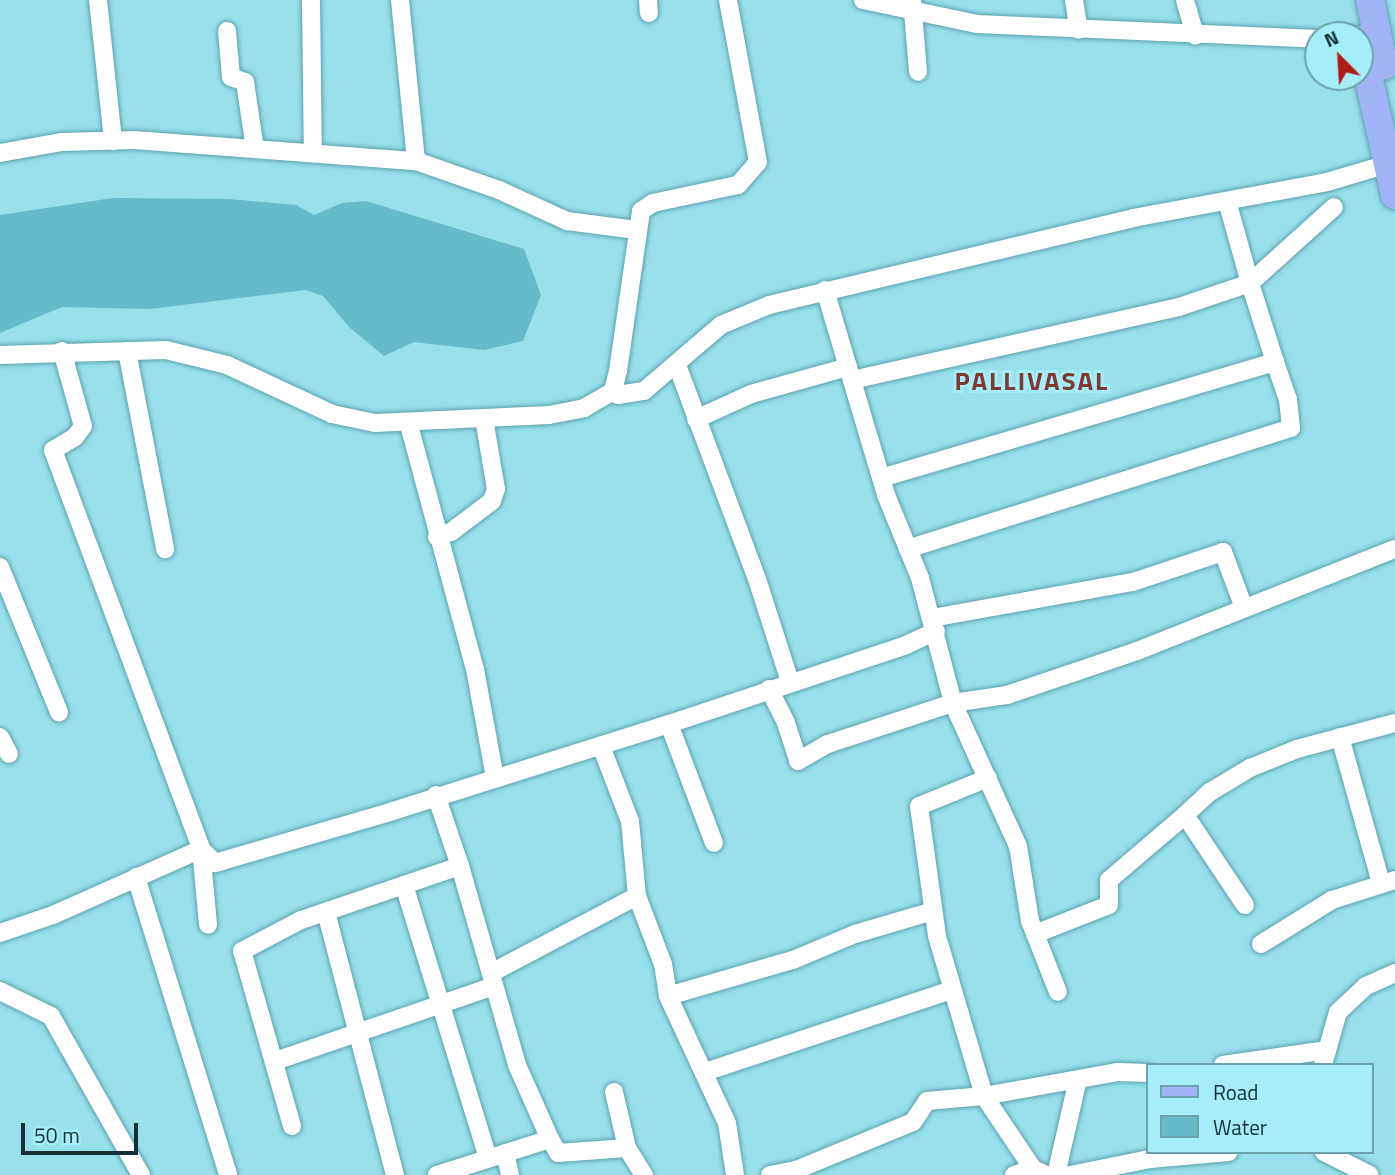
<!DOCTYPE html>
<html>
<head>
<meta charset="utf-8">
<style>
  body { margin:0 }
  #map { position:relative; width:1395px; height:1175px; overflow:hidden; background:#98e0ec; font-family:"Titillium Web",sans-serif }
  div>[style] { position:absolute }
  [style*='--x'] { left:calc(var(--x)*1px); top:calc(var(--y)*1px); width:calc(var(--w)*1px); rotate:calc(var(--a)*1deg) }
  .water>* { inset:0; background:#65bbc9 }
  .roads { filter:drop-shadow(0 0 2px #5ba2ad) drop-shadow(0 0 2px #5ba2ad) }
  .street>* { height:18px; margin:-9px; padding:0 9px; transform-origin:9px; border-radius:9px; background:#fff }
  .primary>* { height:28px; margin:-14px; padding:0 14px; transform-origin:14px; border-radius:14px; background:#a0b3f4 }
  span { translate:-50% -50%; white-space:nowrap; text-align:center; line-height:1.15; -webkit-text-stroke:6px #a5eef9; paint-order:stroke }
  .district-label { font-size:26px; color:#7f3930; font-weight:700; letter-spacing:2px }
  .legend { position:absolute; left:1146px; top:1063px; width:228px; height:91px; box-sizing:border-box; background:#a5eef9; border:2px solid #6ba2ab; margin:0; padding:9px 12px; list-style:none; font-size:21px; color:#133136 }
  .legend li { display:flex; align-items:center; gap:14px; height:35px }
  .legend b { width:35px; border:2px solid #6ba2ab }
  .north { position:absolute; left:1304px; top:21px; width:70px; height:70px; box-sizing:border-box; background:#a5eef9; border:2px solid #6ba2ab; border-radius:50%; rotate:336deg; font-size:19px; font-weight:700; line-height:28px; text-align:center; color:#133136 }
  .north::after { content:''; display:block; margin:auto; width:24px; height:32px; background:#ae1e18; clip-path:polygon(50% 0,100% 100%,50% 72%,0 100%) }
  .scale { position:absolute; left:21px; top:1123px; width:117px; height:32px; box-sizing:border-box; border:4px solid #133136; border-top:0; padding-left:9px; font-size:21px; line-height:24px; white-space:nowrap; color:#133136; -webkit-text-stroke:5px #a5eef9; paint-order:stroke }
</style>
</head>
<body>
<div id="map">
  <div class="water">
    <i style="clip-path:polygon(113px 198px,229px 199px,296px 205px,314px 215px,342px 203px,366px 201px,524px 249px,541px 295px,523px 341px,484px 350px,414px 342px,384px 356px,349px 327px,323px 296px,306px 290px,150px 309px,62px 307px,0 333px,0 215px)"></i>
  </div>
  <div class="roads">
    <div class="street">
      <i style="--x:98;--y:0;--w:142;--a:83.9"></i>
      <i style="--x:311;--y:0;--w:153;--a:89.3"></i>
      <i style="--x:400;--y:0;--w:162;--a:84.3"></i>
      <i style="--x:648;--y:0;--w:13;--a:86"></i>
      <i style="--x:863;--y:0;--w:116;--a:11.9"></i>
      <i style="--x:977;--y:24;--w:341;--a:2.5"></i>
      <i style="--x:912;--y:0;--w:72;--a:85.2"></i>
      <i style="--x:1074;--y:0;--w:30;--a:81"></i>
      <i style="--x:1185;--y:0;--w:37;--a:74"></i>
      <i style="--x:227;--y:31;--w:46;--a:85"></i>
      <i style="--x:231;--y:77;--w:15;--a:20"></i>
      <i style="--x:245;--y:82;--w:68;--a:81.5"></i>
      <i style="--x:0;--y:153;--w:62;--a:-10.2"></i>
      <i style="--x:61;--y:142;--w:73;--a:-1.6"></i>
      <i style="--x:134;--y:140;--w:283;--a:4.3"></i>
      <i style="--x:416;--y:161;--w:88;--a:19.3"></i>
      <i style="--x:499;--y:190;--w:75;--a:24.5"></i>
      <i style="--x:567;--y:221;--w:70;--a:7.4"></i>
      <i style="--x:825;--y:290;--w:214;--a:73.4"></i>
      <i style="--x:886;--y:495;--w:90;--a:67.7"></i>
      <i style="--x:920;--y:578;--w:129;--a:75.2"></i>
      <i style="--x:953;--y:703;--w:157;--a:65.6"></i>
      <i style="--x:1018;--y:846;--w:76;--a:80.9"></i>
      <i style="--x:1030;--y:921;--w:76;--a:68.5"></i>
      <i style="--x:62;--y:351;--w:78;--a:74.4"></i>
      <i style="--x:83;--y:426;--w:14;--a:126"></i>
      <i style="--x:75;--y:437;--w:26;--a:149"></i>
      <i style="--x:53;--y:450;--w:426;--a:69.6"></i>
      <i style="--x:201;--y:849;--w:76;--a:84.7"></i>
      <i style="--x:127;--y:351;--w:202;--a:79.1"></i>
      <i style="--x:0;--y:355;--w:166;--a:-1.7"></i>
      <i style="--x:166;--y:350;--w:63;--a:13.8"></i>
      <i style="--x:227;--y:365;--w:116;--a:25"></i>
      <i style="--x:332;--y:414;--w:44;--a:11.8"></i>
      <i style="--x:375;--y:423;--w:174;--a:-2.6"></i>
      <i style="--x:549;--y:415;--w:36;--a:-11"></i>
      <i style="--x:584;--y:408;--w:34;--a:-30"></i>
      <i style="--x:613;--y:391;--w:21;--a:-76"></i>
      <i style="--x:618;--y:371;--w:162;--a:-81.8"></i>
      <i style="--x:641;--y:211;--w:14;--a:-34"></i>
      <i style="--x:653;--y:203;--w:87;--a:-12"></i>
      <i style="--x:738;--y:185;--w:30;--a:-49"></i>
      <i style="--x:758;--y:162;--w:165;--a:-100.5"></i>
      <i style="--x:1275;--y:362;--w:83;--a:-107.6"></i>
      <i style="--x:1250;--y:283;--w:113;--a:-42.1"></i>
      <i style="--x:677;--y:365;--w:228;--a:69.5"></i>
      <i style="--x:757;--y:579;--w:108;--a:72.2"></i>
      <i style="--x:852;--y:380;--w:335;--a:-12.6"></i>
      <i style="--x:1179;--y:307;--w:75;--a:-18.7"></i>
      <i style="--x:1250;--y:283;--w:85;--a:-105.7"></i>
      <i style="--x:613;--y:391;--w:6;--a:39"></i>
      <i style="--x:618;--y:395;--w:26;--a:-9"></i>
      <i style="--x:644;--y:391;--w:101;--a:-40.6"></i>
      <i style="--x:721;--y:325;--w:52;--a:-22.6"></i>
      <i style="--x:769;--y:305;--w:374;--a:-13.4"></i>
      <i style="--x:1133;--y:218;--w:197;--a:-10.5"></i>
      <i style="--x:1327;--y:182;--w:64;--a:-16.4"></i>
      <i style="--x:696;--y:419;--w:60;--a:-24.4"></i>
      <i style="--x:751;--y:394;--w:101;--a:-15.6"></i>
      <i style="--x:409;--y:425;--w:253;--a:74.9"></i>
      <i style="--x:475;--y:669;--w:111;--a:79.6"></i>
      <i style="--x:881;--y:478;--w:411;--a:-16.4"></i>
      <i style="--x:1275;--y:362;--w:39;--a:71"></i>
      <i style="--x:1288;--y:399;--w:29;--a:84"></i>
      <i style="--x:1291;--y:428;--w:402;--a:162.5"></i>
      <i style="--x:437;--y:537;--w:15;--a:-20"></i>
      <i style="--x:451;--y:532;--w:51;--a:-37.1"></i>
      <i style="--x:492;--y:501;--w:13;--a:-72"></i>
      <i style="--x:496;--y:489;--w:71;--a:-99.7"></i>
      <i style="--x:0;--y:567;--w:157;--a:67.9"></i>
      <i style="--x:932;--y:618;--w:204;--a:-10.2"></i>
      <i style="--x:1133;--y:582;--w:95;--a:-18.4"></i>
      <i style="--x:1223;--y:552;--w:60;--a:69.4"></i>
      <i style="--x:769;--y:689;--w:38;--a:63"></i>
      <i style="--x:786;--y:723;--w:40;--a:72"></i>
      <i style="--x:798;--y:761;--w:34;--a:-30"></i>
      <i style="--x:828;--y:744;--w:132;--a:-18.2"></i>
      <i style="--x:953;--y:703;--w:55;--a:-8.4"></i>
      <i style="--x:1007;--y:695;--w:137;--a:-18.7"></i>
      <i style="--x:1137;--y:651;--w:277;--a:-21.6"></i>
      <i style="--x:669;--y:724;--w:127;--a:69.3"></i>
      <i style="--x:0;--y:737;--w:19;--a:62"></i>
      <i style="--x:1340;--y:737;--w:152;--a:74.3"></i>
      <i style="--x:601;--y:746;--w:80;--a:68.9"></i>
      <i style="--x:630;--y:821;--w:75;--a:84.7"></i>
      <i style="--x:637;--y:896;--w:73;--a:69.1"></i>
      <i style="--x:663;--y:964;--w:32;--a:81"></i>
      <i style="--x:668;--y:996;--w:140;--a:65.1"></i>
      <i style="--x:727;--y:1123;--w:53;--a:81.3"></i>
      <i style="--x:988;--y:778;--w:74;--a:157.9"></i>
      <i style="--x:919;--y:806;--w:131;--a:82.1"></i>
      <i style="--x:937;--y:936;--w:167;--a:73.6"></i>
      <i style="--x:984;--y:1096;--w:135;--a:-10.2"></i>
      <i style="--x:1117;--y:1072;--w:31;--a:2"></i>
      <i style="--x:436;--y:795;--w:75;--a:71.3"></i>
      <i style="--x:136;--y:877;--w:312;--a:72.8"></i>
      <i style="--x:404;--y:885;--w:286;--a:72.9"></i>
      <i style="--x:1245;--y:905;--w:108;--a:-123.7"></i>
      <i style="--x:1185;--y:815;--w:34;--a:-43"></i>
      <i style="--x:1210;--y:792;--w:47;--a:-31"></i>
      <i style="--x:1250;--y:768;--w:51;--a:-22"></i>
      <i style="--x:1297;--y:749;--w:101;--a:-14.9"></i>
      <i style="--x:326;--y:912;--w:272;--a:75.3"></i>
      <i style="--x:0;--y:933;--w:56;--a:-18.8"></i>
      <i style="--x:53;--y:915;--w:162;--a:-24"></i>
      <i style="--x:201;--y:849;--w:20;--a:45"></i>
      <i style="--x:215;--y:863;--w:182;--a:-16.2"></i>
      <i style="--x:390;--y:812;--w:293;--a:-17.5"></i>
      <i style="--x:669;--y:724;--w:250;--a:-18.4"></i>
      <i style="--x:906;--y:645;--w:33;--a:-25"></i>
      <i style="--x:1035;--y:934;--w:79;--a:-21.4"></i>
      <i style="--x:1109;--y:905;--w:25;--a:-90"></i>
      <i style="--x:1109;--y:880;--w:100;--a:-40.5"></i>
      <i style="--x:1261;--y:944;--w:84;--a:-31.8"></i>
      <i style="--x:1332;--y:900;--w:66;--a:-17.6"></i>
      <i style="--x:491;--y:973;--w:165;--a:-27.8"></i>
      <i style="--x:0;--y:991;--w:57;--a:26.1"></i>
      <i style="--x:51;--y:1016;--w:183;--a:60.5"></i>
      <i style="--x:668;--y:996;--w:130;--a:-16.1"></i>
      <i style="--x:793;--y:960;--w:67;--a:-22.8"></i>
      <i style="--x:855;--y:934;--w:81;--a:-16.4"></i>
      <i style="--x:275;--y:1061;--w:231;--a:-18.9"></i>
      <i style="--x:1223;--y:1065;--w:105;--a:-8.2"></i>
      <i style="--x:1323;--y:1065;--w:55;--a:-74.2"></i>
      <i style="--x:1338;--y:1012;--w:38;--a:-43"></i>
      <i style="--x:1366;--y:986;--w:32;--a:-24"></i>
      <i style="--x:705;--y:1072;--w:259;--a:-18.4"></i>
      <i style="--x:614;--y:1092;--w:57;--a:76.9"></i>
      <i style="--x:627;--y:1148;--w:32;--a:58"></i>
      <i style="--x:292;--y:1126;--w:182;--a:-105.9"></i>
      <i style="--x:242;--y:951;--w:67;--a:-27.7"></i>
      <i style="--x:301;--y:920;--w:168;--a:-18.8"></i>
      <i style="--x:460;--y:866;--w:207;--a:74"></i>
      <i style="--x:517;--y:1065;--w:81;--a:66"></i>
      <i style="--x:550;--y:1139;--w:119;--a:162.3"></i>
      <i style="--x:550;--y:1139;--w:16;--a:60"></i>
      <i style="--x:558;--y:1153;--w:69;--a:-4.1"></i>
      <i style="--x:1324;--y:1152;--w:51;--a:26.6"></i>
      <i style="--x:505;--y:1153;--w:23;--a:77"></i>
      <i style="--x:770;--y:1175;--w:26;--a:-11"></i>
      <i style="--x:796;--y:1170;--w:126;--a:-22.3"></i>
      <i style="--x:913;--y:1122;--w:25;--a:-56"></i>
      <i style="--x:927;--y:1101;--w:57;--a:-5"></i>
      <i style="--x:984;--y:1096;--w:88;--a:56.1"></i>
      <i style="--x:1033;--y:1169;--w:14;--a:25"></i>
      <i style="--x:1014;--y:1175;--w:20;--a:-18"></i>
      <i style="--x:1056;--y:1175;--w:98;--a:-77.1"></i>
      <i style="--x:1070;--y:1175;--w:82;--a:-11.3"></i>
      <i style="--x:1150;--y:1159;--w:79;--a:-5.1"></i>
    </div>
    <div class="primary">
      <i style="--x:1370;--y:0;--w:67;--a:78"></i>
      <i style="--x:1360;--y:40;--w:159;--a:77.3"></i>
    </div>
  </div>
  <div class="district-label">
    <span style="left:1032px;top:381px">PALLIVASAL</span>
  </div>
  <ul class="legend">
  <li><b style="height:9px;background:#a0b3f4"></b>Road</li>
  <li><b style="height:19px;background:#65bbc9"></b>Water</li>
  </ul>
  <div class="north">N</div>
  <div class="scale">50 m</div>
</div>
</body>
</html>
